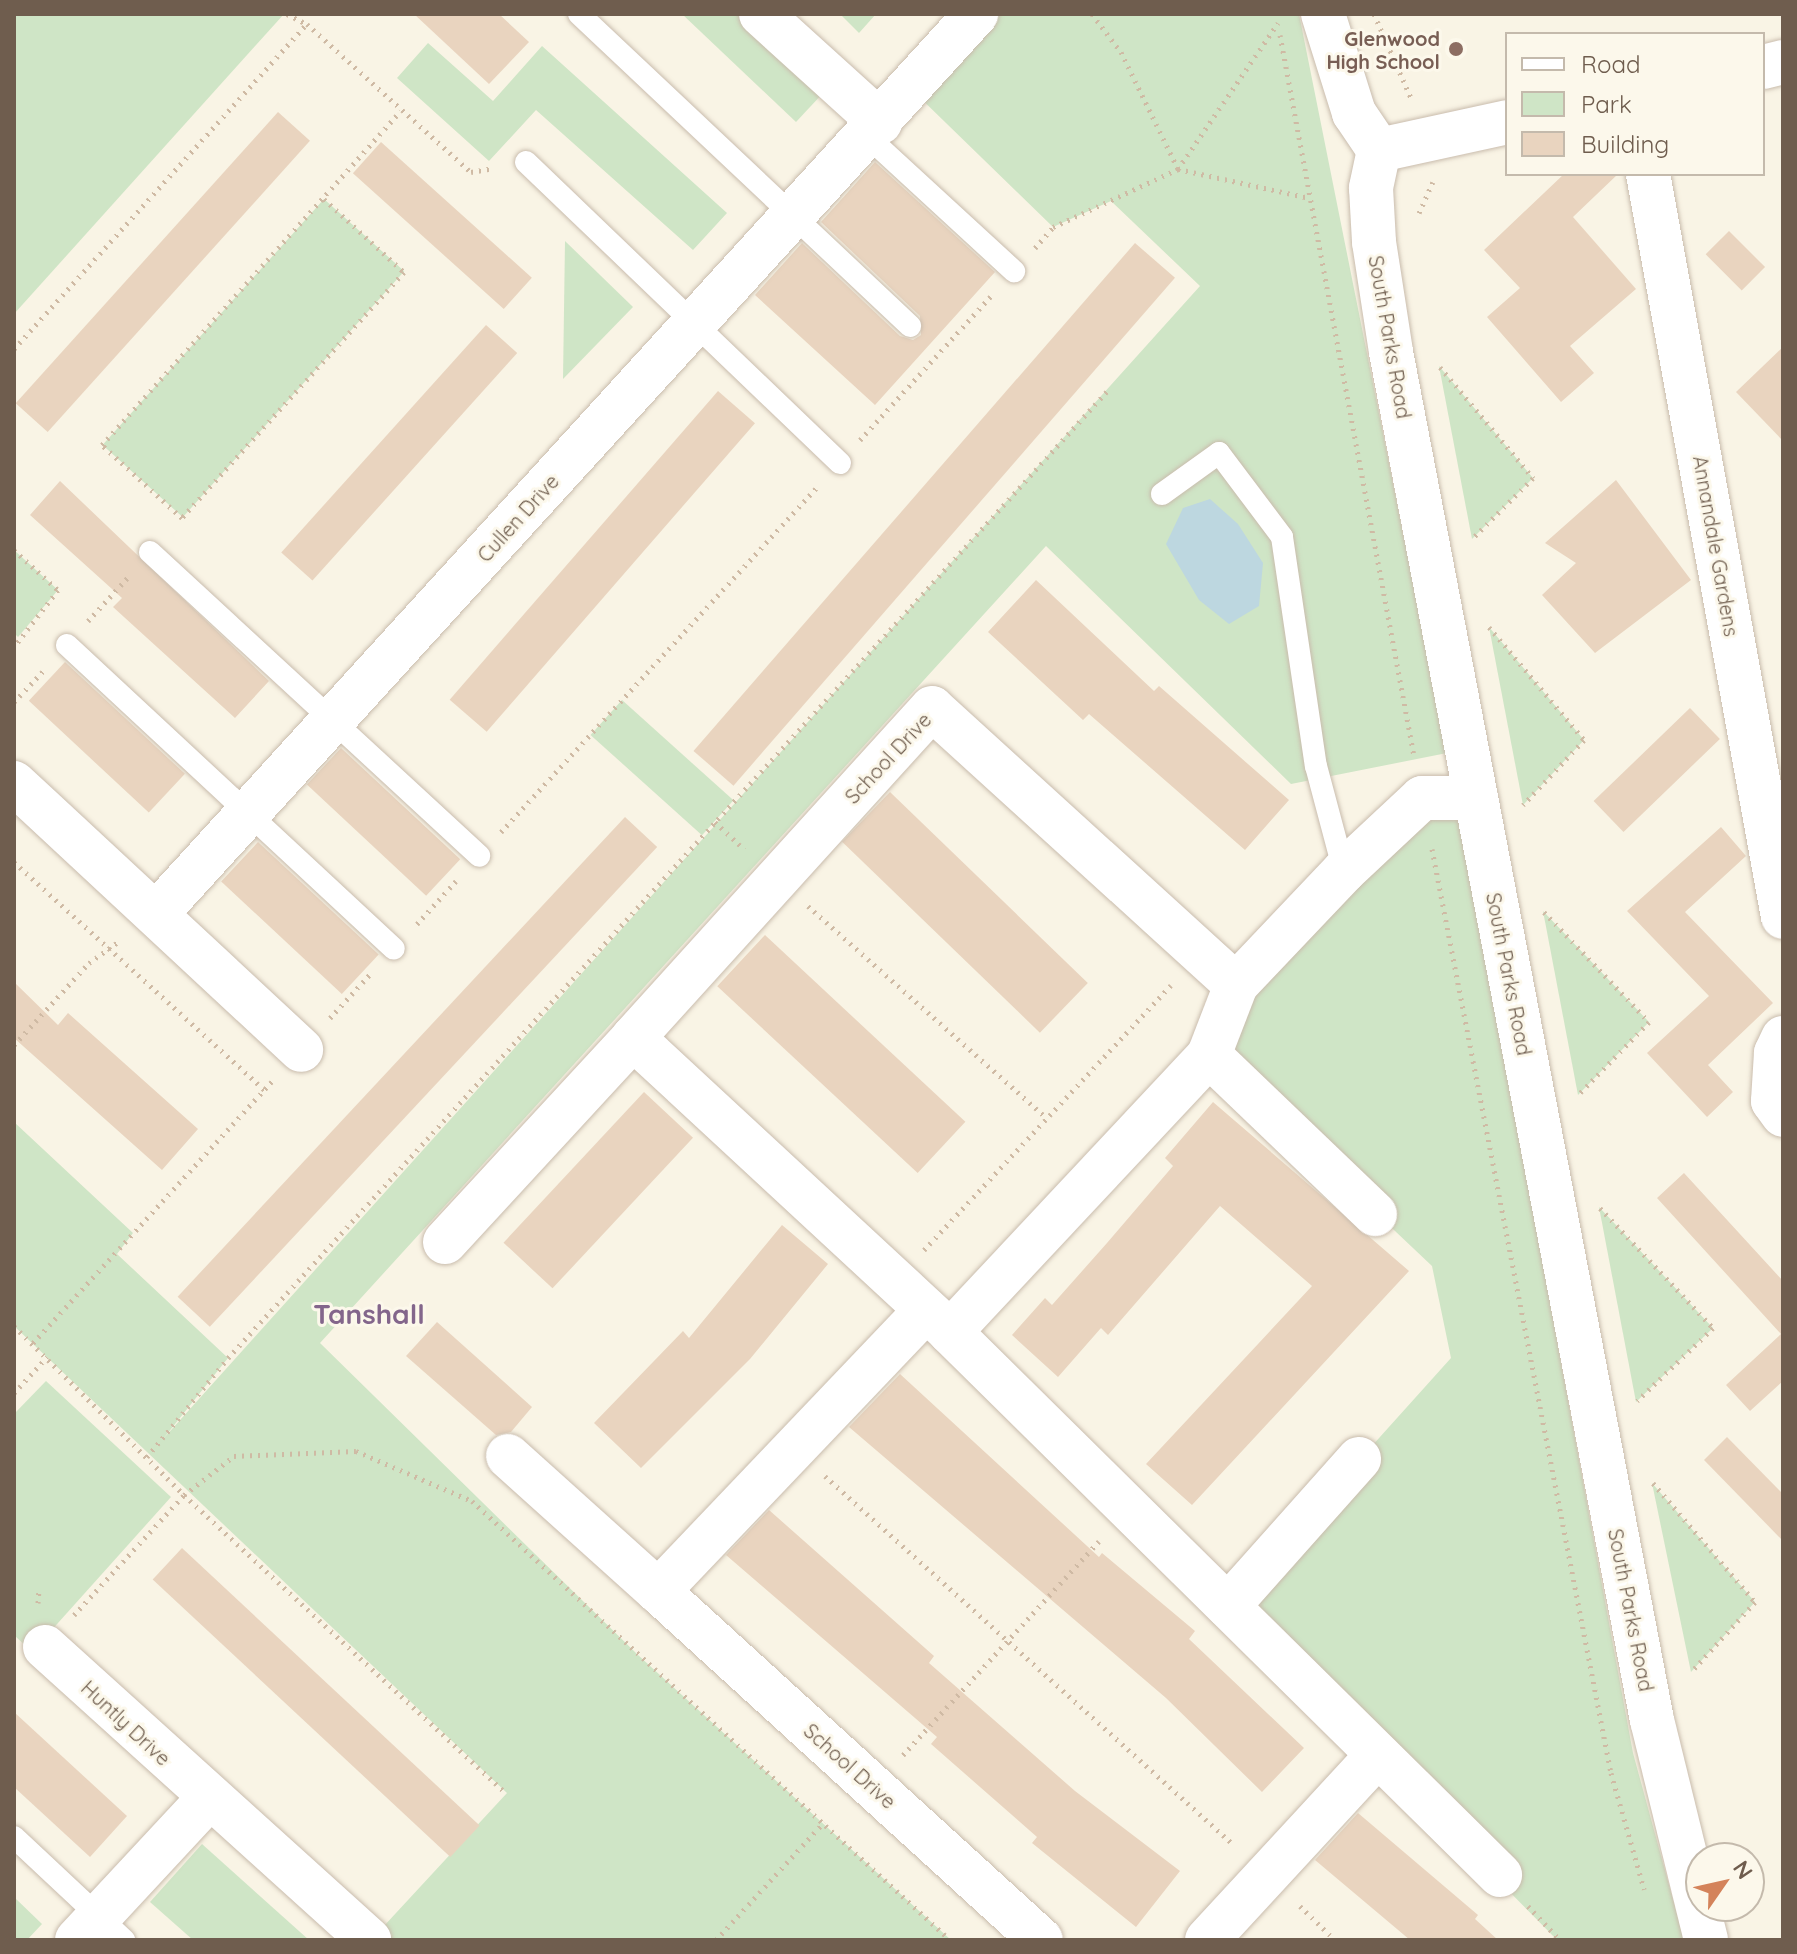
<!DOCTYPE html>
<html>
<head>
<meta charset="utf-8">
<style>
  body { margin:0 }
  #map { position:relative; width:1797px; height:1954px; overflow:hidden; background:#f9f4e5; font-family:Quicksand,sans-serif }
  div>[style] { position:absolute }
  [style*='--x'] { left:calc(var(--x)*1px); top:calc(var(--y)*1px); width:calc(var(--w)*1px); rotate:calc(var(--a)*1deg) }
  .green>* { inset:0; background:#cfe5c6; transform-origin:0 0 }
  .water>* { inset:0; background:#bdd7e0 }
  .building>* { inset:0; background:#e9d4bf; transform-origin:0 0 }
  .path>* { height:5px; margin-top:-2.5px; transform-origin:0; background:repeating-linear-gradient(90deg,#cfbaa4 0 2px,transparent 0 8px) }
  .roads { filter:drop-shadow(0 0 2px #c9bcad) drop-shadow(0 0 2px #c9bcad) }
  .service>* { height:22px; margin:-11px; padding:0 11px; transform-origin:11px; border-radius:11px; background:#fff }
  .minor>* { height:44px; margin:-22px; padding:0 22px; transform-origin:22px; border-radius:22px; background:#fff }
  .tertiary>* { height:44px; margin:-22px; padding:0 22px; transform-origin:22px; border-radius:22px; background:#fff }
  .dots>* { width:22px; height:22px; translate:-50% -50%; box-sizing:border-box; border:4px solid #fcf8eb; border-radius:50% }
  span { translate:-50% -50%; white-space:nowrap; text-align:center; line-height:1.15; -webkit-text-stroke:6px #fcf8eb; paint-order:stroke }
  .education-label { font-size:20px; color:#785e54; font-weight:700 }
  .right { translate:-100% -50%; text-align:right }
  .street-label { font-size:20px; color:#6f5d4e }
  .district-label { font-size:28px; color:#83668b; font-weight:700 }
  .frame { position:absolute; inset:0; border:16px solid #6f5d4e; pointer-events:none }
  .legend { position:absolute; left:1505px; top:32px; width:260px; height:144px; box-sizing:border-box; background:#fcf8eb; border:2px solid #c4baac; margin:0; padding:10px 14px; list-style:none; font-size:24px; color:#6f5d4e }
  .legend li { display:flex; align-items:center; gap:16px; height:40px }
  .legend b { width:40px; border:2px solid #c4baac }
  .north { position:absolute; left:1685px; top:1842px; width:80px; height:80px; box-sizing:border-box; background:#fcf8eb; border:2px solid #c4baac; border-radius:50%; rotate:56deg; font-size:22px; font-weight:700; line-height:32px; text-align:center; color:#6f5d4e }
  .north::after { content:''; display:block; margin:auto; width:28px; height:36px; background:#d4835a; clip-path:polygon(50% 0,100% 100%,50% 72%,0 100%) }
</style>
</head>
<body>
<div id="map">
  <div class="green">
    <i style="clip-path:polygon(14px 14px,284px 14px,14px 314px)"></i>
    <i style="clip-path:polygon(682px 14px,741px 14px,824px 92px,796px 122px)"></i>
    <i style="clip-path:polygon(840px 14px,876px 14px,859px 33px)"></i>
    <i style="clip-path:polygon(976px 14px,1299px 14px,1447px 753px,1291px 784px,1046px 546px,320px 1343px,638px 1655px,951px 1940px,371px 1940px,507px 1793px,14px 1326px,14px 1122px,133px 1233px,117px 1254px,228px 1358px,163px 1439px,1200px 286px,1111px 201px,1053px 227px,910px 88px)"></i>
    <i style="clip-path:polygon(428px 43px,493px 101px,542px 46px,727px 213px,693px 250px,536px 110px,489px 161px,397px 78px)"></i>
    <i style="left:324px;top:199px;width:108px;height:331px;rotate:42deg"></i>
    <i style="clip-path:polygon(565px 241px,633px 307px,563px 379px)"></i>
    <i style="clip-path:polygon(1439px 366px,1533px 478px,1472px 539px)"></i>
    <i style="clip-path:polygon(14px 550px,58px 590px,18px 637px,14px 633px)"></i>
    <i style="clip-path:polygon(1489px 627px,1584px 740px,1523px 805px)"></i>
    <i style="left:622px;top:700px;width:150px;height:47px;rotate:42deg"></i>
    <i style="clip-path:polygon(1457px 798px,1633px 1753px,1684px 1940px,1557px 1940px,1228px 1606px,1451px 1358px,1432px 1266px,1209px 1055px,1344px 871px)"></i>
    <i style="clip-path:polygon(1543px 911px,1649px 1022px,1578px 1095px)"></i>
    <i style="clip-path:polygon(1599px 1207px,1713px 1328px,1636px 1402px)"></i>
    <i style="clip-path:polygon(46px 1381px,171px 1497px,32px 1652px,14px 1635px,14px 1414px)"></i>
    <i style="clip-path:polygon(1652px 1483px,1755px 1602px,1691px 1672px)"></i>
    <i style="clip-path:polygon(202px 1844px,309px 1940px,193px 1940px,150px 1902px)"></i>
    <i style="clip-path:polygon(14px 1897px,42px 1924px,27px 1940px,14px 1940px)"></i>
  </div>
  <div class="water">
    <i style="clip-path:polygon(1210px 499px,1238px 524px,1263px 563px,1259px 606px,1229px 624px,1199px 600px,1166px 544px,1183px 508px)"></i>
  </div>
  <div class="building">
    <i style="clip-path:polygon(414px 14px,499px 14px,529px 42px,489px 84px)"></i>
    <i style="left:278px;top:112px;width:43px;height:392px;rotate:42deg"></i>
    <i style="left:381px;top:142px;width:203px;height:42px;rotate:42deg"></i>
    <i style="clip-path:polygon(875px 162px,995px 272px,875px 405px,755px 295px,802px 243px,900px 336px,913px 340px,921px 335px,920px 316px,821px 222px)"></i>
    <i style="clip-path:polygon(1564px 174px,1618px 174px,1573px 217px,1636px 289px,1570px 346px,1594px 373px,1561px 402px,1487px 317px,1520px 288px,1484px 250px)"></i>
    <i style="left:1729px;top:231px;width:51px;height:33px;rotate:45deg"></i>
    <i style="left:1135px;top:243px;width:53px;height:673px;rotate:41deg"></i>
    <i style="left:486px;top:325px;width:42px;height:306px;rotate:42deg"></i>
    <i style="clip-path:polygon(1783px 347px,1783px 441px,1736px 392px)"></i>
    <i style="left:718px;top:391px;width:49px;height:409px;rotate:41deg"></i>
    <i style="clip-path:polygon(1616px 480px,1691px 580px,1595px 653px,1542px 595px,1576px 563px,1545px 543px)"></i>
    <i style="clip-path:polygon(60px 481px,269px 681px,235px 718px,113px 607px,122px 598px,30px 515px)"></i>
    <i style="clip-path:polygon(1036px 580px,1154px 691px,1159px 686px,1289px 800px,1245px 850px,1089px 714px,1083px 720px,988px 632px)"></i>
    <i style="left:65px;top:662px;width:164px;height:53px;rotate:43deg"></i>
    <i style="left:1690px;top:708px;width:43px;height:134px;rotate:46deg"></i>
    <i style="left:341px;top:748px;width:163px;height:50px;rotate:43deg"></i>
    <i style="left:890px;top:792px;width:275px;height:69px;rotate:44deg"></i>
    <i style="left:625px;top:817px;width:44px;height:656px;rotate:43deg"></i>
    <i style="clip-path:polygon(1721px 827px,1746px 856px,1685px 912px,1773px 1003px,1708px 1065px,1733px 1092px,1707px 1117px,1647px 1053px,1709px 996px,1627px 911px)"></i>
    <i style="left:258px;top:842px;width:165px;height:54px;rotate:43deg"></i>
    <i style="left:765px;top:935px;width:274px;height:70px;rotate:43deg"></i>
    <i style="clip-path:polygon(14px 982px,58px 1025px,68px 1013px,198px 1129px,162px 1170px,14px 1038px)"></i>
    <i style="left:644px;top:1092px;width:67px;height:206px;rotate:43deg"></i>
    <i style="clip-path:polygon(1213px 1102px,1409px 1271px,1192px 1505px,1146px 1464px,1312px 1286px,1220px 1206px,1108px 1335px,1101px 1328px,1058px 1377px,1012px 1335px,1045px 1298px,1052px 1305px,1107px 1243px,1173px 1166px,1165px 1158px)"></i>
    <i style="clip-path:polygon(1684px 1173px,1783px 1281px,1783px 1381px,1750px 1411px,1726px 1385px,1781px 1334px,1657px 1198px)"></i>
    <i style="clip-path:polygon(782px 1225px,828px 1264px,750px 1359px,641px 1468px,594px 1423px,683px 1331px,689px 1338px)"></i>
    <i style="clip-path:polygon(437px 1322px,532px 1407px,511px 1432px,496px 1435px,406px 1356px)"></i>
    <i style="clip-path:polygon(900px 1374px,1099px 1557px,1102px 1553px,1195px 1631px,1189px 1639px,1304px 1748px,1262px 1792px,1166px 1698px,849px 1427px)"></i>
    <i style="clip-path:polygon(1727px 1437px,1783px 1494px,1783px 1541px,1704px 1460px)"></i>
    <i style="clip-path:polygon(769px 1510px,934px 1656px,929px 1663px,1075px 1791px,1180px 1871px,1136px 1927px,1032px 1843px,1037px 1837px,931px 1744px,937px 1737px,726px 1555px)"></i>
    <i style="left:182px;top:1548px;width:407px;height:43px;rotate:43deg"></i>
    <i style="clip-path:polygon(14px 1712px,127px 1816px,90px 1857px,14px 1787px)"></i>
    <i style="clip-path:polygon(1358px 1813px,1478px 1915px,1475px 1919px,1498px 1940px,1410px 1940px,1315px 1860px)"></i>
  </div>
  <div class="path">
    <i style="--x:287;--y:14;--w:22;--a:27"></i>
    <i style="--x:307;--y:24;--w:221;--a:42.1"></i>
    <i style="--x:471;--y:172;--w:22;--a:-10"></i>
    <i style="--x:1092;--y:14;--w:48;--a:52.7"></i>
    <i style="--x:1121;--y:52;--w:130;--a:64"></i>
    <i style="--x:1374;--y:14;--w:94;--a:66.2"></i>
    <i style="--x:1280;--y:35;--w:733;--a:79.47"></i>
    <i style="--x:1178;--y:169;--w:135;--a:12.4"></i>
    <i style="--x:324;--y:199;--w:108;--a:42.4"></i>
    <i style="--x:404;--y:272;--w:331;--a:132.1"></i>
    <i style="--x:182;--y:518;--w:108;--a:-137.6"></i>
    <i style="--x:102;--y:445;--w:448;--a:-48.2"></i>
    <i style="--x:1419;--y:213;--w:34;--a:-66"></i>
    <i style="--x:1035;--y:248;--w:28;--a:-49"></i>
    <i style="--x:1053;--y:227;--w:138;--a:-24.9"></i>
    <i style="--x:1178;--y:169;--w:177;--a:-55.6"></i>
    <i style="--x:14;--y:349;--w:438;--a:-48"></i>
    <i style="--x:1440;--y:367;--w:145;--a:50"></i>
    <i style="--x:1533;--y:478;--w:86;--a:135"></i>
    <i style="--x:860;--y:440;--w:197;--a:-47.7"></i>
    <i style="--x:14;--y:550;--w:59;--a:42.3"></i>
    <i style="--x:58;--y:590;--w:72;--a:127.7"></i>
    <i style="--x:88;--y:621;--w:62;--a:-47.6"></i>
    <i style="--x:1489;--y:627;--w:148;--a:49.9"></i>
    <i style="--x:1584;--y:740;--w:89;--a:133.2"></i>
    <i style="--x:14;--y:702;--w:44;--a:-46.8"></i>
    <i style="--x:715;--y:822;--w:40;--a:43"></i>
    <i style="--x:501;--y:832;--w:469;--a:-47.5"></i>
    <i style="--x:1432;--y:849;--w:941;--a:79.04"></i>
    <i style="--x:1611;--y:1773;--w:121;--a:74.1"></i>
    <i style="--x:14;--y:862;--w:339;--a:42.3"></i>
    <i style="--x:808;--y:906;--w:319;--a:41.6"></i>
    <i style="--x:1544;--y:912;--w:152;--a:46.3"></i>
    <i style="--x:1649;--y:1022;--w:102;--a:134.2"></i>
    <i style="--x:417;--y:924;--w:58;--a:-47.8"></i>
    <i style="--x:330;--y:1018;--w:62;--a:-47.6"></i>
    <i style="--x:14;--y:1045;--w:111;--a:-47.6"></i>
    <i style="--x:89;--y:963;--w:37;--a:-36"></i>
    <i style="--x:1600;--y:1208;--w:165;--a:46.7"></i>
    <i style="--x:1713;--y:1328;--w:105;--a:136.2"></i>
    <i style="--x:924;--y:1250;--w:362;--a:-47"></i>
    <i style="--x:14;--y:1326;--w:240;--a:44.8"></i>
    <i style="--x:184;--y:1495;--w:440;--a:42.8"></i>
    <i style="--x:33;--y:1343;--w:355;--a:-47.6"></i>
    <i style="--x:14;--y:1393;--w:49;--a:-47.5"></i>
    <i style="--x:147;--y:1457;--w:128;--a:-50.7"></i>
    <i style="--x:228;--y:1358;--w:1310;--a:-47.72"></i>
    <i style="--x:825;--y:1476;--w:551;--a:42.06"></i>
    <i style="--x:1653;--y:1483;--w:157;--a:49.4"></i>
    <i style="--x:1755;--y:1602;--w:95;--a:132.4"></i>
    <i style="--x:38;--y:1603;--w:15;--a:-86"></i>
    <i style="--x:74;--y:1615;--w:163;--a:-47.5"></i>
    <i style="--x:184;--y:1495;--w:63;--a:-38"></i>
    <i style="--x:234;--y:1456;--w:122;--a:-2.3"></i>
    <i style="--x:356;--y:1451;--w:126;--a:23.3"></i>
    <i style="--x:472;--y:1501;--w:649;--a:42.56"></i>
    <i style="--x:903;--y:1755;--w:290;--a:-47.5"></i>
    <i style="--x:1300;--y:1906;--w:47;--a:44.1"></i>
    <i style="--x:1528;--y:1906;--w:47;--a:46.7"></i>
    <i style="--x:716;--y:1940;--w:160;--a:-47.5"></i>
  </div>
  <div class="roads">
    <div class="service">
      <i style="--x:579;--y:14;--w:455;--a:43.3"></i>
      <i style="--x:867;--y:136;--w:200;--a:42.6"></i>
      <i style="--x:526;--y:162;--w:435;--a:43.8"></i>
      <i style="--x:1162;--y:494;--w:70;--a:-35.7"></i>
      <i style="--x:1219;--y:453;--w:105;--a:53.1"></i>
      <i style="--x:1282;--y:537;--w:232;--a:81.6"></i>
      <i style="--x:1316;--y:766;--w:109;--a:75.1"></i>
      <i style="--x:150;--y:552;--w:448;--a:42.7"></i>
      <i style="--x:67;--y:645;--w:446;--a:42.9"></i>
      <i style="--x:14;--y:1837;--w:151;--a:43.1"></i>
    </div>
    <div class="minor">
      <i style="--x:761;--y:14;--w:161;--a:42.2"></i>
      <i style="--x:1763;--y:67;--w:21;--a:-14"></i>
      <i style="--x:1379;--y:150;--w:131;--a:-12.3"></i>
      <i style="--x:1648;--y:174;--w:755;--a:79.7"></i>
      <i style="--x:14;--y:783;--w:392;--a:42.9"></i>
      <i style="--x:1476;--y:798;--w:54;--a:180"></i>
      <i style="--x:1422;--y:798;--w:107;--a:136.9"></i>
      <i style="--x:1344;--y:871;--w:157;--a:133.5"></i>
      <i style="--x:1236;--y:985;--w:411;--a:-137.7"></i>
      <i style="--x:932;--y:708;--w:445;--a:132.2"></i>
      <i style="--x:633;--y:1038;--w:432;--a:42.8"></i>
      <i style="--x:950;--y:1332;--w:773;--a:44.63"></i>
      <i style="--x:156;--y:914;--w:1218;--a:-47.66"></i>
      <i style="--x:1783;--y:1038;--w:17;--a:115"></i>
      <i style="--x:1776;--y:1053;--w:48;--a:93.6"></i>
      <i style="--x:1773;--y:1101;--w:17;--a:54"></i>
      <i style="--x:1209;--y:1055;--w:230;--a:43.8"></i>
      <i style="--x:445;--y:1242;--w:277;--a:-47.3"></i>
      <i style="--x:926;--y:1310;--w:388;--a:133.6"></i>
      <i style="--x:658;--y:1591;--w:518;--a:42.34"></i>
      <i style="--x:950;--y:1332;--w:379;--a:-46.9"></i>
      <i style="--x:1209;--y:1055;--w:75;--a:-68.9"></i>
      <i style="--x:508;--y:1456;--w:202;--a:42"></i>
      <i style="--x:1228;--y:1606;--w:197;--a:-48.3"></i>
      <i style="--x:45;--y:1647;--w:437;--a:42.1"></i>
      <i style="--x:77;--y:1940;--w:192;--a:-47.1"></i>
      <i style="--x:1207;--y:1940;--w:251;--a:-47.3"></i>
    </div>
    <div class="tertiary">
      <i style="--x:1323;--y:14;--w:104;--a:72.6"></i>
      <i style="--x:1354;--y:113;--w:45;--a:56"></i>
      <i style="--x:1379;--y:150;--w:39;--a:102"></i>
      <i style="--x:1371;--y:188;--w:54;--a:86.8"></i>
      <i style="--x:1374;--y:242;--w:111;--a:81.2"></i>
      <i style="--x:1391;--y:352;--w:1393;--a:79.2"></i>
      <i style="--x:1652;--y:1720;--w:227;--a:76.2"></i>
    </div>
  </div>
  <div class="dots">
    <i style="left:1456px;top:49px;background:#8d6e63"></i>
  </div>
  <div class="education-label">
    <span class="right" style="left:1440px;top:50px">Glenwood<br>High School</span>
  </div>
  <div class="street-label">
    <span style="left:1390px;top:337px;rotate:80deg">South Parks Road</span>
    <span style="left:518px;top:518px;rotate:-48deg">Cullen Drive</span>
    <span style="left:1716px;top:546px;rotate:80deg">Annandale Gardens</span>
    <span style="left:888px;top:758px;rotate:-47deg">School Drive</span>
    <span style="left:1509px;top:974px;rotate:79deg">South Parks Road</span>
    <span style="left:1631px;top:1610px;rotate:79deg">South Parks Road</span>
    <span style="left:126px;top:1723px;rotate:43deg">Huntly Drive</span>
    <span style="left:850px;top:1766px;rotate:42deg">School Drive</span>
  </div>
  <div class="district-label">
    <span style="left:369px;top:1314px">Tanshall</span>
  </div>
  <div class="frame"></div>
  <ul class="legend">
  <li><b style="height:10px;background:#fff"></b>Road</li>
  <li><b style="height:22px;background:#cfe5c6"></b>Park</li>
  <li><b style="height:22px;background:#e9d4bf"></b>Building</li>
  </ul>
  <div class="north">N</div>
</div>
</body>
</html>
